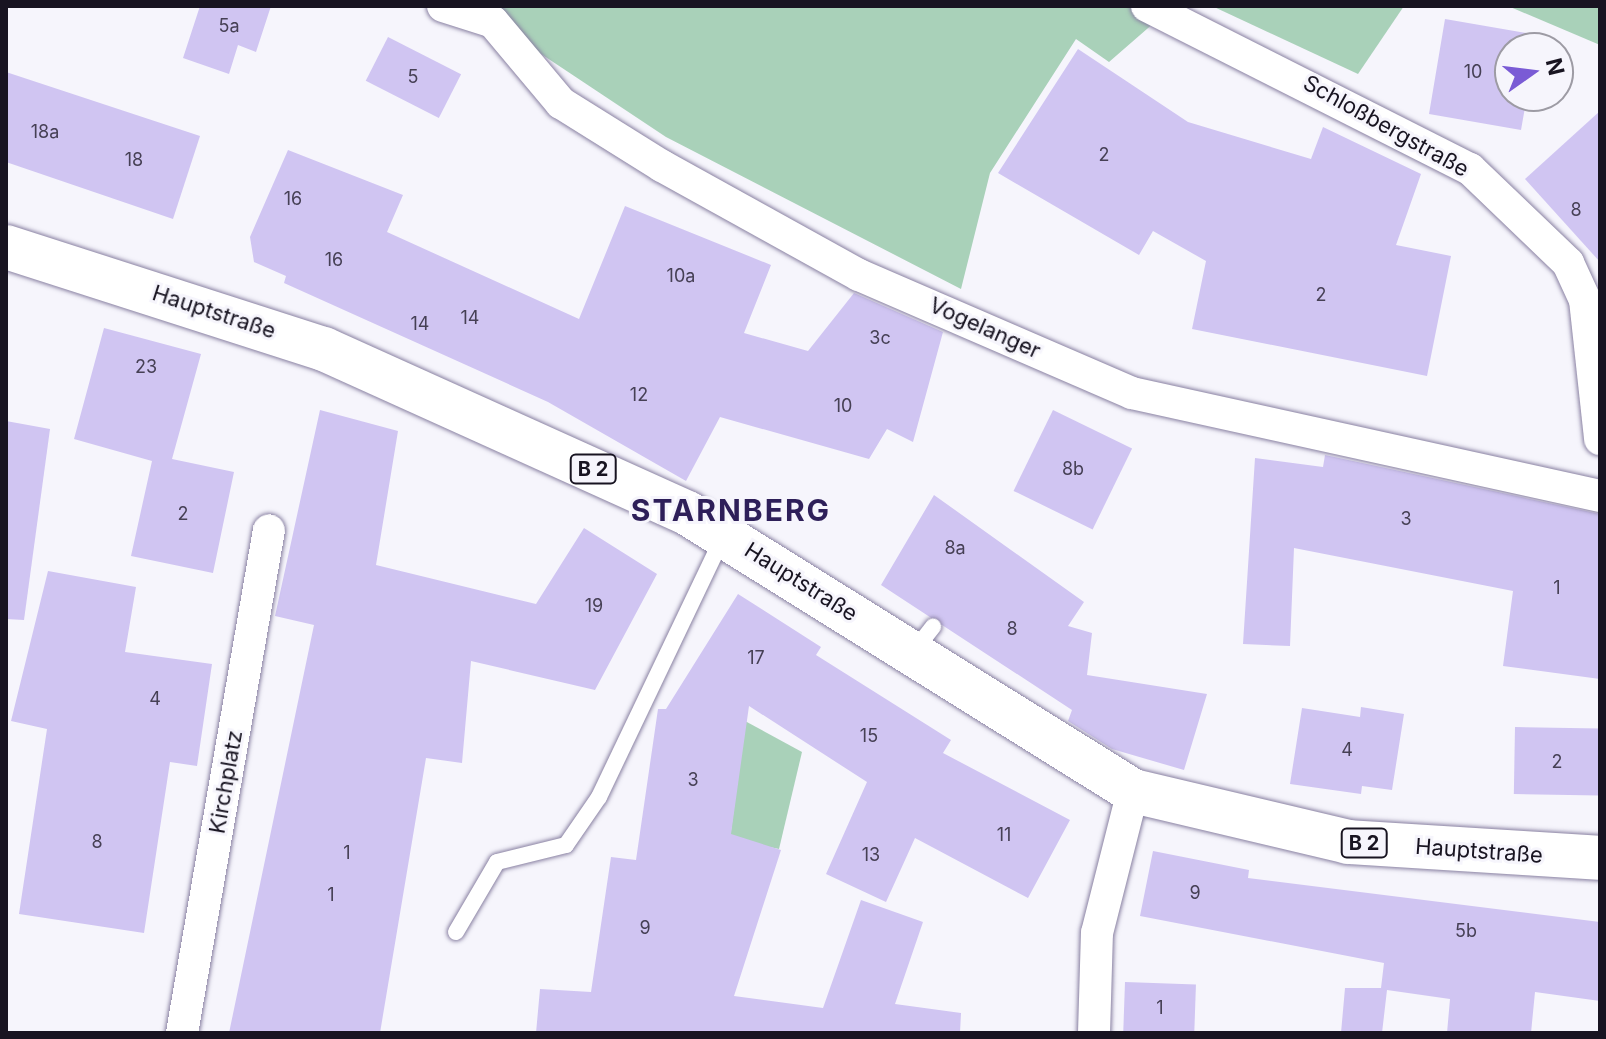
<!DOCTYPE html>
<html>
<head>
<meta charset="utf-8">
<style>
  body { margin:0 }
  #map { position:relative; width:1606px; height:1039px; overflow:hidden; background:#f6f5fc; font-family:Inter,sans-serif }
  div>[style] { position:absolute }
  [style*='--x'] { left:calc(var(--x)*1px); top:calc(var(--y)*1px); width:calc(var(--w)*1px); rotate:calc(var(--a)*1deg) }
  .green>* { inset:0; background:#a9d1b9 }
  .building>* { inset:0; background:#d0c5f2; transform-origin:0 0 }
  .roads { filter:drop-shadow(0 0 2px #8981a2) drop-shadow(0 0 2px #8981a2) }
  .service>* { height:16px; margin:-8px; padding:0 8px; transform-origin:8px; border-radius:8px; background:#fff }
  .minor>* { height:32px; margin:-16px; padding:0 16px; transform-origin:16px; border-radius:16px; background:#fff }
  .primary>* { height:44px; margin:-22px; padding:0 22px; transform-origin:22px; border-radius:22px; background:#fff }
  span { translate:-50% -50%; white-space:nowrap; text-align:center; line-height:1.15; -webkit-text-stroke:6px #f6f5fc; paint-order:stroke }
  .number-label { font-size:18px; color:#464055 }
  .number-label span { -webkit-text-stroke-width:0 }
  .shield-label span { padding:2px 6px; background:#f6f5fc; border:2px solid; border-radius:6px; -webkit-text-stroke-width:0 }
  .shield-label { font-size:20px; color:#181421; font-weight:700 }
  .street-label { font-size:22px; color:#181421 }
  .district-label { font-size:30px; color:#2e1f59; font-weight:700; letter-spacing:2px }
  .frame { position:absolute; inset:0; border:8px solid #181421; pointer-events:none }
  .north { position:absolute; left:1494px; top:32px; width:80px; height:80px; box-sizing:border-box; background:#f6f5fc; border:2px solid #9d9ba4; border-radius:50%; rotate:76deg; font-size:22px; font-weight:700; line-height:32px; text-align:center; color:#181421 }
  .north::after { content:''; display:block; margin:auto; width:28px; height:36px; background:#7a5bd5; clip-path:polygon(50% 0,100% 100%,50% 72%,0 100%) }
</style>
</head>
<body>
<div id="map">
  <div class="green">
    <i style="clip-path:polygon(469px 6px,1127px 6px,1155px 22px,1109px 62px,1076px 39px,990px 173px,961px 289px,666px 137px)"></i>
    <i style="clip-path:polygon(1212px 6px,1404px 6px,1358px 74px)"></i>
    <i style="clip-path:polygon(1508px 6px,1600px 6px,1600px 45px)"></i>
    <i style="clip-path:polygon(745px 721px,802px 752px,779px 849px,730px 839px)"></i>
  </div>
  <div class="building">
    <i style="clip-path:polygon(200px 6px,271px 6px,256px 52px,238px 45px,229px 74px,183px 58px)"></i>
    <i style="clip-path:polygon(1445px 19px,1538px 35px,1536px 48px,1510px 48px,1510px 96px,1527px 96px,1521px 130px,1429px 114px)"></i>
    <i style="left:388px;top:37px;width:82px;height:49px;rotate:27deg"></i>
    <i style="clip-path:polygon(1078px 49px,1188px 122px,1311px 159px,1323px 127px,1421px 174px,1396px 245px,1451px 256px,1427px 376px,1192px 329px,1206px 261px,1153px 231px,1139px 255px,998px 173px)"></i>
    <i style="clip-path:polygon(6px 72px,200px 136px,173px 219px,6px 162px)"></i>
    <i style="clip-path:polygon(1600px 111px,1600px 262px,1525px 179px)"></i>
    <i style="clip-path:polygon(288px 150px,403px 195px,387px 232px,579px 319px,625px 206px,771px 265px,744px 333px,808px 351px,854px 293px,943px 332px,913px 442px,887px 429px,869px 459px,720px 417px,686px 481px,548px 402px,284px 283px,286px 276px,254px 262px,250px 237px)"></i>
    <i style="clip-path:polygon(104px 328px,201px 354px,172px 459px,234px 472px,213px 573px,131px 556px,152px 461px,74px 439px)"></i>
    <i style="clip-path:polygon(320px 410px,398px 431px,376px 565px,536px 604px,584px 528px,657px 574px,595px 690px,471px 661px,462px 763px,426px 758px,380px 1033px,229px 1033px,314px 625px,275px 616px)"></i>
    <i style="left:1053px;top:410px;width:88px;height:90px;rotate:26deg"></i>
    <i style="clip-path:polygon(6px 421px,50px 429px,24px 620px,6px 619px)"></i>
    <i style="clip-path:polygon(1325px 455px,1600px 514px,1600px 679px,1503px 666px,1513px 591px,1294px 548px,1290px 646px,1243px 644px,1255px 458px,1323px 467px)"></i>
    <i style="clip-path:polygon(934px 495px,1084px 602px,1068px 626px,1092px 633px,1087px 675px,1207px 694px,1184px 770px,1112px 749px,1068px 721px,1072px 710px,881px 585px)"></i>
    <i style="clip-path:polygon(48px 571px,136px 587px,125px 652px,212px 664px,197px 766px,170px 762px,144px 933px,19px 914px,47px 729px,11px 721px)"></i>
    <i style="clip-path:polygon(738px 594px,821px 647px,816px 655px,951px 740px,943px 753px,1070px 820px,1028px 898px,915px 838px,886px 902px,826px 874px,867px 782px,749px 706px,731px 834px,781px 850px,734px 996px,823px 1008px,861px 900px,923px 922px,895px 1004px,961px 1013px,960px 1033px,536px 1033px,540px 989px,591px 992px,611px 857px,636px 860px,658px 709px,666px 709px)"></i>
    <i style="clip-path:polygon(1361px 707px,1404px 714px,1392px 790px,1362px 786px,1361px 794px,1290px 784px,1302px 708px,1360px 717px)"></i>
    <i style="left:1515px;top:727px;width:85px;height:67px;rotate:1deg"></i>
    <i style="clip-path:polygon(1153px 851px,1249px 870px,1248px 878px,1600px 922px,1600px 1001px,1535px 992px,1531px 1033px,1447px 1033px,1450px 999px,1387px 990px,1382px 1033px,1341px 1033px,1345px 988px,1381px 988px,1384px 963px,1140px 916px)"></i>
    <i style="left:1125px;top:982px;width:71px;height:51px;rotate:2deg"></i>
  </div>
  <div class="roads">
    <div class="service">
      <i style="--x:914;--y:651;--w:31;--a:-52"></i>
      <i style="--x:456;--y:932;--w:81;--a:-59.6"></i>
      <i style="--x:497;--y:862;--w:71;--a:-13.8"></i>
      <i style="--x:566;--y:845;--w:58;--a:-55.5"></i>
      <i style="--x:599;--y:797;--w:288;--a:-64.5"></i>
    </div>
    <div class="minor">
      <i style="--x:443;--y:6;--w:52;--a:17.7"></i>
      <i style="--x:493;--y:22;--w:106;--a:50"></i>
      <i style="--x:561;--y:103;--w:119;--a:32"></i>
      <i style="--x:662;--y:166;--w:225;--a:29"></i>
      <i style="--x:859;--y:275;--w:297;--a:23.4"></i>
      <i style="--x:1132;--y:393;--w:479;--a:12.4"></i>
      <i style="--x:1147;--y:6;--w:362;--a:26.8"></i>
      <i style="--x:1470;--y:169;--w:136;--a:43.8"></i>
      <i style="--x:1568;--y:263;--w:41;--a:65.3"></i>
      <i style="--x:1585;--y:300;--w:140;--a:83.8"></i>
      <i style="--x:182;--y:1033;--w:510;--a:-80.19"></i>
      <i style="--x:1094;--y:1033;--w:100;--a:-88.3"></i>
      <i style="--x:1097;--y:933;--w:146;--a:-75.8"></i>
    </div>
    <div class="primary">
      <i style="--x:6;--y:247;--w:334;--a:17.8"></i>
      <i style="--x:324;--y:349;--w:398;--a:24.3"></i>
      <i style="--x:687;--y:513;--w:526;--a:31.94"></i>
      <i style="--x:1133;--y:791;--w:221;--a:13.3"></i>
      <i style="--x:1348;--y:842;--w:253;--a:3.6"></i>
    </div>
  </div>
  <div class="number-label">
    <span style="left:229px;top:26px">5a</span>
    <span style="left:1473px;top:72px">10</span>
    <span style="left:413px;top:77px">5</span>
    <span style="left:45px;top:132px">18a</span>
    <span style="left:1104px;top:155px">2</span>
    <span style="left:134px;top:160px">18</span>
    <span style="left:293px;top:199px">16</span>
    <span style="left:1576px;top:210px">8</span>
    <span style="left:334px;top:260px">16</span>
    <span style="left:681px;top:276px">10a</span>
    <span style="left:1321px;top:295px">2</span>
    <span style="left:470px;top:318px">14</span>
    <span style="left:420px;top:324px">14</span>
    <span style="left:880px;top:338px">3c</span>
    <span style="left:146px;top:367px">23</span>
    <span style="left:639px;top:395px">12</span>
    <span style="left:843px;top:406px">10</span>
    <span style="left:1073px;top:469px">8b</span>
    <span style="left:183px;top:514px">2</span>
    <span style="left:1406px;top:519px">3</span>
    <span style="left:955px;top:548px">8a</span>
    <span style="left:1557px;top:588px">1</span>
    <span style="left:594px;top:606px">19</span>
    <span style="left:1012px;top:629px">8</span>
    <span style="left:756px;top:658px">17</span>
    <span style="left:155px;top:699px">4</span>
    <span style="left:869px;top:736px">15</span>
    <span style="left:1347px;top:750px">4</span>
    <span style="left:1557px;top:762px">2</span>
    <span style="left:693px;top:780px">3</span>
    <span style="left:1004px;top:835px">11</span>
    <span style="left:97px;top:842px">8</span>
    <span style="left:347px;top:853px">1</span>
    <span style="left:871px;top:855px">13</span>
    <span style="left:1195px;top:893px">9</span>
    <span style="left:331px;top:895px">1</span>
    <span style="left:645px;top:928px">9</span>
    <span style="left:1466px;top:931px">5b</span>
    <span style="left:1160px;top:1008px">1</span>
  </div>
  <div class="shield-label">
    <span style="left:593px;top:469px">B 2</span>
    <span style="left:1364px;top:843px">B 2</span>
  </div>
  <div class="street-label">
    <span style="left:1386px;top:126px;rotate:29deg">Schloßbergstraße</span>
    <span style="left:214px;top:312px;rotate:18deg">Hauptstraße</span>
    <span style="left:985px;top:328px;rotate:24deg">Vogelanger</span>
    <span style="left:801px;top:582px;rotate:32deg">Hauptstraße</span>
    <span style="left:226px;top:782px;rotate:-80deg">Kirchplatz</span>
    <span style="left:1479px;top:851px;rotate:4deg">Hauptstraße</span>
  </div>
  <div class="district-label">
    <span style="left:731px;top:510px">STARNBERG</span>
  </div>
  <div class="frame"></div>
  <div class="north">N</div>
</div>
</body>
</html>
